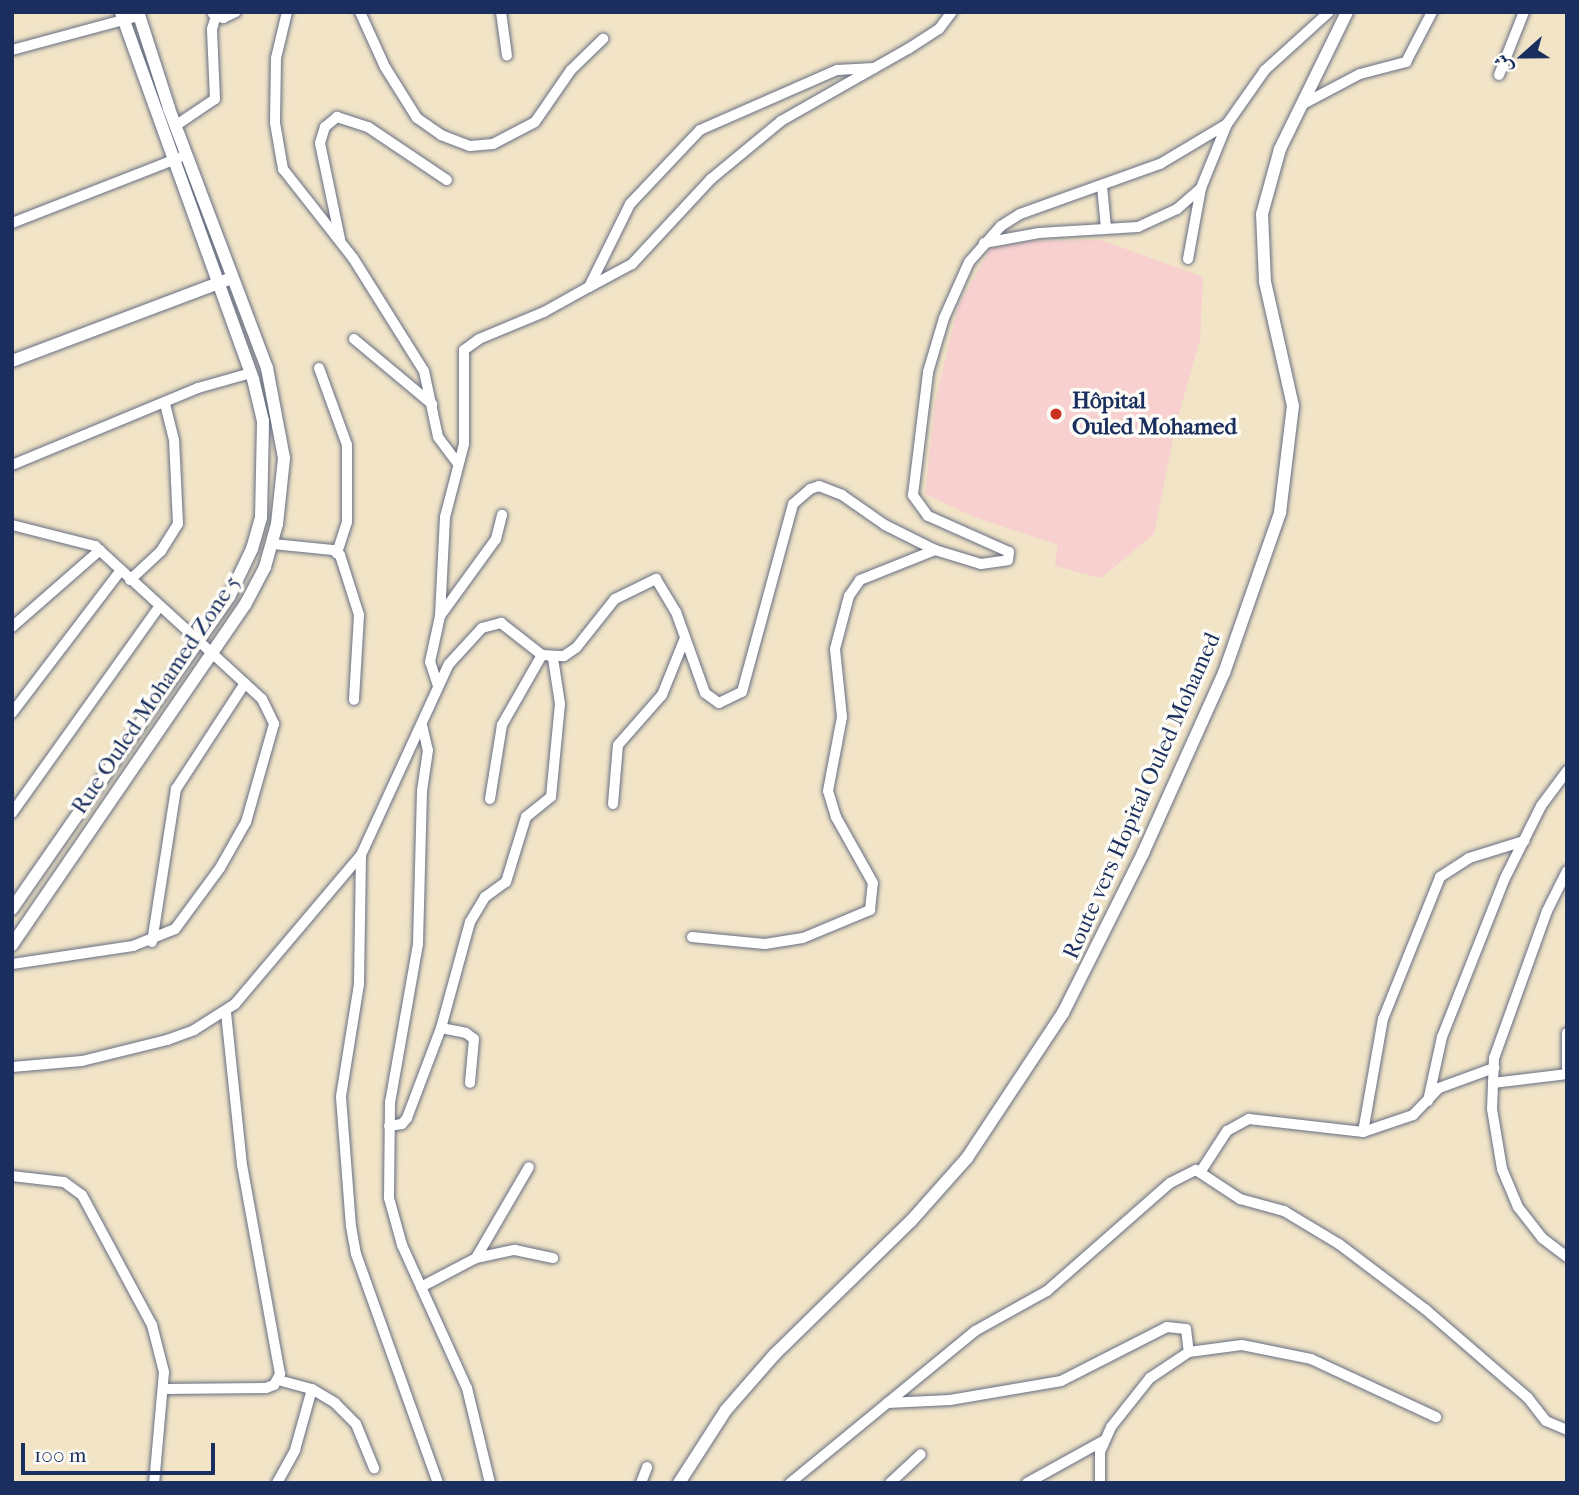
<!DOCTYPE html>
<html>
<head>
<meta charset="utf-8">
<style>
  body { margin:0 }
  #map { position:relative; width:1579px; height:1495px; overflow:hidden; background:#f1e4c7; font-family:"IM FELL French Canon",Amiri,serif }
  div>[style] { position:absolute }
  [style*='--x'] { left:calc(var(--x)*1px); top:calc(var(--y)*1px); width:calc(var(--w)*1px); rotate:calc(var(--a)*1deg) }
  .built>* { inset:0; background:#f7d0cf }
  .roads { filter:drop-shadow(0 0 2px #666e83) drop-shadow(0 0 2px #666e83) }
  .minor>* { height:10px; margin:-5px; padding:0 5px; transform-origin:5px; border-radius:5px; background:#fff }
  .tertiary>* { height:12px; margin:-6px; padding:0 6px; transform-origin:6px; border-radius:6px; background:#fff }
  .dots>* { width:19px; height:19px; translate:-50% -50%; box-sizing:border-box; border:4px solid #fdfcf7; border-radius:50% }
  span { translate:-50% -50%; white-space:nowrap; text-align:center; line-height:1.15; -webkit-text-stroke:7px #fdfcf7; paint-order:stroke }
  .poi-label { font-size:23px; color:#1b2f5e; font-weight:700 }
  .left { translate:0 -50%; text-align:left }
  .street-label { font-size:23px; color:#1b2f5e }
  .frame { position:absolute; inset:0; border:14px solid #1b2f5e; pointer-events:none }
  .north { position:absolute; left:1488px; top:21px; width:70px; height:70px; -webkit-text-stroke:5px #fdfcf7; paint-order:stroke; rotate:249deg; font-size:19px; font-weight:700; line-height:28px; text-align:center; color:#1b2f5e }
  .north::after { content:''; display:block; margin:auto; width:24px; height:32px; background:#1b2f5e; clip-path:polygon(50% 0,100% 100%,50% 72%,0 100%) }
  .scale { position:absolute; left:21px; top:1443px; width:194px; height:32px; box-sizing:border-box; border:4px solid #1b2f5e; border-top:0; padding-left:9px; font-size:21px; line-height:24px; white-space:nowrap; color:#1b2f5e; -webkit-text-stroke:5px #fdfcf7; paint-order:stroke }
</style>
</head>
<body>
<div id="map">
  <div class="built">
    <i style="clip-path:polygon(1101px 240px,1203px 277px,1200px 340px,1176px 424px,1154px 534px,1101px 578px,1055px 566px,1058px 545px,974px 517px,925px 494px,935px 403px,958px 306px,991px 248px,1032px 241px)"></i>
  </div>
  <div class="roads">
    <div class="minor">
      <i style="--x:287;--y:12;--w:47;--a:103.4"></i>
      <i style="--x:276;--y:58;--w:65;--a:90.9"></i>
      <i style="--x:275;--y:123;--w:47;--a:80.1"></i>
      <i style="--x:283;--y:169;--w:113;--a:51.8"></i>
      <i style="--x:353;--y:258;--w:133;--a:57.9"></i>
      <i style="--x:424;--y:371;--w:67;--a:78"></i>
      <i style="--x:438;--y:437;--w:34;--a:53"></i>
      <i style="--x:360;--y:12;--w:60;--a:65.6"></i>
      <i style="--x:385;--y:67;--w:60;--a:57.9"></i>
      <i style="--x:417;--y:118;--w:29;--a:35"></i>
      <i style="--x:441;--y:135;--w:31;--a:21"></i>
      <i style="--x:470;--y:146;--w:23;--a:-5"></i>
      <i style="--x:493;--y:144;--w:47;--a:-27.6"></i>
      <i style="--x:535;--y:122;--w:63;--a:-55.3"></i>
      <i style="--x:571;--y:70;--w:45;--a:-44.1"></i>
      <i style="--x:501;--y:12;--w:44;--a:82.2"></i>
      <i style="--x:213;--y:14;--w:11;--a:22"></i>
      <i style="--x:223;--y:18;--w:14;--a:-25"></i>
      <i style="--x:12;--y:50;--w:131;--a:-15.1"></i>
      <i style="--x:1499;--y:75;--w:68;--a:-68.4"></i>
      <i style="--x:1303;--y:104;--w:64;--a:-27.8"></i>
      <i style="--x:1360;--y:74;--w:48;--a:-14.6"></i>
      <i style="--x:1406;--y:62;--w:56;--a:-62.5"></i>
      <i style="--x:175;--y:126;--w:48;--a:-34"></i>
      <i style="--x:215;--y:99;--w:70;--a:-92.5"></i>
      <i style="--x:212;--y:29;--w:14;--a:-73"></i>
      <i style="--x:1102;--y:186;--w:42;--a:84.6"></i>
      <i style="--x:12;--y:223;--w:179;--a:-21.3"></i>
      <i style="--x:340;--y:239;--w:98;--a:-101.8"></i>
      <i style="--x:320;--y:143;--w:17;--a:-73"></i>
      <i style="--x:325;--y:127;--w:16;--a:-40"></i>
      <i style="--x:337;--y:117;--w:33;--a:18"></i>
      <i style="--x:368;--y:127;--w:95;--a:33.9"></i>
      <i style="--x:984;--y:243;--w:56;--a:-10.3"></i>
      <i style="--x:1039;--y:233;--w:99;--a:-3.5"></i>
      <i style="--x:1138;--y:227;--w:43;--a:-24.8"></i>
      <i style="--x:1177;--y:209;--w:32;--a:-41"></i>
      <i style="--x:1201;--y:188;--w:69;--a:-67.9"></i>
      <i style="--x:1227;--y:124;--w:66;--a:-54.9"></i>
      <i style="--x:1265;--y:70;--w:86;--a:-42.2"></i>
      <i style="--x:1188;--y:259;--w:72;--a:-79.6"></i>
      <i style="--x:589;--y:287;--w:49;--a:-28.1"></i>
      <i style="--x:632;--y:264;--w:116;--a:-47.1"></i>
      <i style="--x:711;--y:179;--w:91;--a:-39.6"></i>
      <i style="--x:781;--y:121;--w:146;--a:-29.6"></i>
      <i style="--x:908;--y:49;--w:37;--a:-33"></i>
      <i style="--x:939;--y:29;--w:21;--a:-53"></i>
      <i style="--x:354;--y:339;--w:102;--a:39.8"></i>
      <i style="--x:319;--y:368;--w:82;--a:70"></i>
      <i style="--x:347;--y:445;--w:77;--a:90"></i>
      <i style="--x:347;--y:522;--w:33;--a:108"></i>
      <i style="--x:12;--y:465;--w:201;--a:-22.5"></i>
      <i style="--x:198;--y:388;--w:55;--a:-15.8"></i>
      <i style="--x:12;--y:525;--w:86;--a:14.2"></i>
      <i style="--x:95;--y:546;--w:226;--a:42.5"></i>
      <i style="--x:262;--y:699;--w:28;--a:64"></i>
      <i style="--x:274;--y:724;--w:102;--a:105.9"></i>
      <i style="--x:246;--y:822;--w:53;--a:119.5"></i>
      <i style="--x:220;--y:868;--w:76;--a:126.4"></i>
      <i style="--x:175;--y:929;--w:45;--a:158"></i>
      <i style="--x:133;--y:946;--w:122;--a:171.5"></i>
      <i style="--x:273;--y:544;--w:60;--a:5.7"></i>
      <i style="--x:333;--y:550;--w:9;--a:36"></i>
      <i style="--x:340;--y:555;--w:63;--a:72.4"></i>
      <i style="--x:359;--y:615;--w:85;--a:93.4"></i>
      <i style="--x:130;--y:580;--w:42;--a:-43.1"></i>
      <i style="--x:161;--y:551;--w:32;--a:-58"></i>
      <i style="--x:178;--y:524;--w:84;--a:-92.7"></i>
      <i style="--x:174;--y:440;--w:37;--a:-104"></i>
      <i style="--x:440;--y:616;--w:95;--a:-54"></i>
      <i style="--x:496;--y:539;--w:25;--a:-76"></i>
      <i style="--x:12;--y:627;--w:117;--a:-41.2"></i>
      <i style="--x:438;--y:686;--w:25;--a:-108"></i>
      <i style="--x:430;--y:662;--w:47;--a:-77.7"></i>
      <i style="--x:440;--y:616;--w:99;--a:-87.1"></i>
      <i style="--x:445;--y:517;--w:75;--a:-75.4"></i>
      <i style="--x:464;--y:444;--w:94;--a:-90"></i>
      <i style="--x:464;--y:350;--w:19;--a:-36"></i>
      <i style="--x:479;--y:339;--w:70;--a:-22.6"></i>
      <i style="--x:544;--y:312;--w:51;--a:-29.1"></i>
      <i style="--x:589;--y:287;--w:93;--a:-63.7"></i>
      <i style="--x:630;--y:204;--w:102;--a:-46.6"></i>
      <i style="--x:700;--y:130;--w:150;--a:-23.7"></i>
      <i style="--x:837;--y:70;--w:37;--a:-3"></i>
      <i style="--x:12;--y:713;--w:178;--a:-52.7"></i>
      <i style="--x:422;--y:725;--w:26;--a:77"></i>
      <i style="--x:428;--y:750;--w:41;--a:98.3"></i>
      <i style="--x:422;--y:791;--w:153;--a:91.5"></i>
      <i style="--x:418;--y:944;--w:160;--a:100"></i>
      <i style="--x:390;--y:1102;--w:96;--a:90.6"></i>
      <i style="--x:389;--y:1198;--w:49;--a:74.5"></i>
      <i style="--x:402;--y:1245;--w:157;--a:65.6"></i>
      <i style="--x:467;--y:1388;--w:98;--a:76.4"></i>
      <i style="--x:490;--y:799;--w:75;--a:-80.8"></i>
      <i style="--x:502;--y:725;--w:81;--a:-60.3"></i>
      <i style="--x:613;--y:804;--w:59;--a:-85.2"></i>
      <i style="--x:618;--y:745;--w:67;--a:-48.7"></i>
      <i style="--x:662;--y:695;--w:61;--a:-68"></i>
      <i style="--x:12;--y:813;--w:253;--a:-54.5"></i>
      <i style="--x:361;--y:855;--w:129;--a:90.9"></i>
      <i style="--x:359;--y:984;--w:114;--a:99.1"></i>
      <i style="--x:341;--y:1097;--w:129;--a:85.6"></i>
      <i style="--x:351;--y:1226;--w:28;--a:80"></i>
      <i style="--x:356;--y:1254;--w:243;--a:70.3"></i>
      <i style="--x:1567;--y:871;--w:45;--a:116.6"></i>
      <i style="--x:1547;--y:911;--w:156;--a:109.8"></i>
      <i style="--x:1494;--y:1058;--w:51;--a:92.2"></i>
      <i style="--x:1492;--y:1109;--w:61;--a:80.5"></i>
      <i style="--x:1502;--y:1169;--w:41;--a:67.2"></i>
      <i style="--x:1518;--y:1207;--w:39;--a:52"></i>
      <i style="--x:1542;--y:1238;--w:31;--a:37"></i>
      <i style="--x:692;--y:937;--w:73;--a:5.5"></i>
      <i style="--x:765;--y:944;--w:38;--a:-9"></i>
      <i style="--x:803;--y:938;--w:73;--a:-22.7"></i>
      <i style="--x:870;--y:910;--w:27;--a:-84"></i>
      <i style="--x:873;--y:883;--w:76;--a:-119.3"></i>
      <i style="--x:836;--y:817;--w:27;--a:-107"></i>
      <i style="--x:828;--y:791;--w:75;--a:-79.3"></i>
      <i style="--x:842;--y:717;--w:68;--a:-95.9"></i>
      <i style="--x:835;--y:649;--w:55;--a:-75.2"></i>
      <i style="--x:849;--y:596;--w:19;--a:-55"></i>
      <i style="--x:860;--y:580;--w:81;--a:-21.8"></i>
      <i style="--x:152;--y:942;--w:155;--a:-81.1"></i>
      <i style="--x:176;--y:789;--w:126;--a:-56.9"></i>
      <i style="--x:441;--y:1028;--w:25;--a:11"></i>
      <i style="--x:466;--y:1033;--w:10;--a:37"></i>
      <i style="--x:474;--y:1039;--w:44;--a:95.2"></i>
      <i style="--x:1567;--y:1033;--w:35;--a:90"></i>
      <i style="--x:12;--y:1067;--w:70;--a:-4.9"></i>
      <i style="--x:82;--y:1061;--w:88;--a:-13.9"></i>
      <i style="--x:167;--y:1040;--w:29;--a:-20"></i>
      <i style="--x:194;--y:1030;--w:49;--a:-32.4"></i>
      <i style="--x:235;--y:1004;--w:195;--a:-49.8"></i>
      <i style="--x:361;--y:855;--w:210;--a:-65.3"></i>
      <i style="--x:449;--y:664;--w:49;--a:-47.5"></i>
      <i style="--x:482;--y:628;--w:20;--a:-15"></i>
      <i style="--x:501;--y:623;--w:52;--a:38"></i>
      <i style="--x:542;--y:655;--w:22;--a:3"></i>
      <i style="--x:564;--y:656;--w:14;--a:-34"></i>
      <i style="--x:576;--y:648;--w:63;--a:-51.5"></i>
      <i style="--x:615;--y:599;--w:46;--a:-26"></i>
      <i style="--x:656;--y:579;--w:39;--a:59"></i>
      <i style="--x:676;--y:612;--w:86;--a:70.3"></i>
      <i style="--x:705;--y:693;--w:17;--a:36"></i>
      <i style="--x:719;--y:703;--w:25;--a:-26"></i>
      <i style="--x:742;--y:692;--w:195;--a:-74.8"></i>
      <i style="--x:793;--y:504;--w:23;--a:-41"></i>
      <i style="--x:810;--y:489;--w:9;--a:-18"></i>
      <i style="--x:819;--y:486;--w:25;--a:21"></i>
      <i style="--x:842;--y:495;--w:52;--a:34.9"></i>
      <i style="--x:885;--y:525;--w:56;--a:26.6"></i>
      <i style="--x:935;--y:550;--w:48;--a:16.9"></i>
      <i style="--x:981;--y:564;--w:27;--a:-8"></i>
      <i style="--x:1008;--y:560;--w:8;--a:-83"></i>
      <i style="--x:1009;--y:552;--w:89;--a:-156"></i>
      <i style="--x:928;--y:516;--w:26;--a:-126"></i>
      <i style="--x:913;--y:495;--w:124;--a:-83"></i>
      <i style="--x:928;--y:372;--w:56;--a:-73.5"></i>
      <i style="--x:944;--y:318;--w:61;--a:-65.9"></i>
      <i style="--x:969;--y:262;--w:48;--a:-48.4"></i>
      <i style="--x:1001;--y:226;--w:22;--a:-32"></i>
      <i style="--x:1020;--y:214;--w:149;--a:-19.7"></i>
      <i style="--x:1160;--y:164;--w:78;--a:-30.8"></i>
      <i style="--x:1493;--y:1083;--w:75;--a:-6.9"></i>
      <i style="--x:1428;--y:1101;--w:66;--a:-77.7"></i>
      <i style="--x:1442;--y:1037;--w:171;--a:-68.4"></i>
      <i style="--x:1505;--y:878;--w:80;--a:-63.4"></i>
      <i style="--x:1541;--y:806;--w:44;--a:-53.4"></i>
      <i style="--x:389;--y:1126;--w:13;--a:-9"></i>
      <i style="--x:402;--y:1124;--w:8;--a:-50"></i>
      <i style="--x:407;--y:1118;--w:96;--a:-69.3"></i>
      <i style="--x:441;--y:1028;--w:110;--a:-74.7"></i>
      <i style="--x:470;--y:922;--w:29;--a:-59"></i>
      <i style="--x:485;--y:897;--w:26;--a:-36"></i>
      <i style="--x:506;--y:882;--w:68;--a:-72.9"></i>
      <i style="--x:526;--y:817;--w:32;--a:-39"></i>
      <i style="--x:551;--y:797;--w:93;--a:-84.5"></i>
      <i style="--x:560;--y:704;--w:47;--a:-98.7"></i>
      <i style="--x:1363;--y:1132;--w:115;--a:-80"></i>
      <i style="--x:1383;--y:1019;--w:153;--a:-68.1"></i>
      <i style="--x:1440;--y:877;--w:35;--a:-33"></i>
      <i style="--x:1469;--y:858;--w:58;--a:-17.2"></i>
      <i style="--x:1201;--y:1171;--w:48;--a:-57"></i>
      <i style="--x:1227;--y:1131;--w:25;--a:-29"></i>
      <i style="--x:1249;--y:1119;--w:115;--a:6.5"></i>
      <i style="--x:1363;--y:1132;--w:53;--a:-18.8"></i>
      <i style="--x:1413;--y:1115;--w:37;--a:-46"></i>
      <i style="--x:1439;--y:1088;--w:59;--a:-20"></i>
      <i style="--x:12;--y:1176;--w:52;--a:6.6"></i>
      <i style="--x:64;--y:1182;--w:22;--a:36"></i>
      <i style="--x:82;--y:1195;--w:148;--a:61.7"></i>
      <i style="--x:152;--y:1325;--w:49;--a:75.7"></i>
      <i style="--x:164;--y:1372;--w:111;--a:95.1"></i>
      <i style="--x:476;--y:1258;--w:40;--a:-12"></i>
      <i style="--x:515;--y:1250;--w:39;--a:12"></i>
      <i style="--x:421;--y:1287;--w:62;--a:-27.8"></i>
      <i style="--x:476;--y:1258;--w:105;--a:-59.8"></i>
      <i style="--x:278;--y:1380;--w:35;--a:15"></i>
      <i style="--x:312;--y:1389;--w:27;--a:31"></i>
      <i style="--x:335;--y:1403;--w:30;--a:45"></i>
      <i style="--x:356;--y:1424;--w:48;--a:67.8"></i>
      <i style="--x:164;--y:1389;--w:102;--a:-0.6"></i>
      <i style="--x:266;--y:1388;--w:9;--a:-21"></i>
      <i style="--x:274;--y:1385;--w:13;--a:-61"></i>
      <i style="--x:280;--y:1374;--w:212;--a:-100.3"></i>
      <i style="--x:242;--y:1165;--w:154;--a:-96"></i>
      <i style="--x:887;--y:1403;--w:63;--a:-2.7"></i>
      <i style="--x:950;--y:1400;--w:113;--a:-9.7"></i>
      <i style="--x:1061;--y:1381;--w:119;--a:-27"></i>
      <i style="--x:1167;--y:1327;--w:19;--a:6"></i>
      <i style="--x:1186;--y:1329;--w:23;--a:83"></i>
      <i style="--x:277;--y:1483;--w:38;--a:-61"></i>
      <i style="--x:295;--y:1450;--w:63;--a:-74.4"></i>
      <i style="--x:641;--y:1483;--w:17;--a:-69"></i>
      <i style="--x:790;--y:1483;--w:239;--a:-39.4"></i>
      <i style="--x:975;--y:1331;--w:82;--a:-29.1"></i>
      <i style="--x:1047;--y:1291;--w:164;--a:-41.3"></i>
      <i style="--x:1170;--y:1183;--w:29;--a:-27"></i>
      <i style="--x:1196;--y:1170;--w:53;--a:33.4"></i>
      <i style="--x:1240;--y:1199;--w:46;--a:15.3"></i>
      <i style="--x:1284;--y:1211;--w:64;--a:31"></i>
      <i style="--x:1339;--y:1244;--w:108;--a:37.1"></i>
      <i style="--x:1425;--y:1309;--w:136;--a:40.8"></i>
      <i style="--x:1528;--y:1398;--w:29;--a:52"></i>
      <i style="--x:1546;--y:1421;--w:23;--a:23"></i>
      <i style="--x:890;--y:1483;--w:42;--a:-43.1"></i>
      <i style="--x:1027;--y:1483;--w:87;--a:-28.9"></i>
      <i style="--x:1100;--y:1483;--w:31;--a:-90"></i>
      <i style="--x:1100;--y:1452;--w:27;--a:-66"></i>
      <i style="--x:1111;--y:1427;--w:63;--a:-51.5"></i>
      <i style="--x:1150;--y:1378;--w:47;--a:-33.7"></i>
      <i style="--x:1189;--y:1352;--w:53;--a:-7.5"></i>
      <i style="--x:1242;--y:1345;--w:70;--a:11.5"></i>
      <i style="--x:1311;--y:1359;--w:138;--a:24.9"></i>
    </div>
    <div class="tertiary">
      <i style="--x:12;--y:361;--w:229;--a:-20.7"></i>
      <i style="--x:12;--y:909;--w:380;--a:-55.2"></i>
      <i style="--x:229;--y:597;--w:53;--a:-64.4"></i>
      <i style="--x:252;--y:549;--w:32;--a:-74"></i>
      <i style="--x:261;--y:518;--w:97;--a:-88.8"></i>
      <i style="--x:263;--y:421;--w:43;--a:-103.4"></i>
      <i style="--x:253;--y:379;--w:390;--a:-109.8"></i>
      <i style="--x:12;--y:945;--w:412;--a:-55.6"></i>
      <i style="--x:245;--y:605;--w:43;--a:-62.2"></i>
      <i style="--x:265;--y:567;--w:45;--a:-74.4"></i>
      <i style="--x:277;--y:524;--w:66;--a:-83.9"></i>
      <i style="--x:284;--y:458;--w:92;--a:-100.7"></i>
      <i style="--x:267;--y:368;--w:278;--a:-110.7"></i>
      <i style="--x:169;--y:108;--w:101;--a:-107.9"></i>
      <i style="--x:679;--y:1483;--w:87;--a:-57.2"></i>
      <i style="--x:726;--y:1410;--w:74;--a:-48.8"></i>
      <i style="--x:775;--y:1354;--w:190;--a:-44.4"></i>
      <i style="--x:911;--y:1221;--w:84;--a:-48.4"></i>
      <i style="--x:967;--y:1158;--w:174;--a:-56.5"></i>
      <i style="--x:1063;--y:1013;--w:179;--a:-63.4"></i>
      <i style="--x:1143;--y:853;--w:197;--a:-65.8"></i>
      <i style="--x:1224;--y:673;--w:170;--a:-70.7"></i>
      <i style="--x:1280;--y:513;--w:108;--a:-83.1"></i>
      <i style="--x:1293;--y:406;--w:127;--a:-102.7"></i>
      <i style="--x:1265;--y:282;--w:68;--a:-92.5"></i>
      <i style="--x:1262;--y:214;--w:67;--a:-74.5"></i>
      <i style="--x:1280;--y:149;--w:153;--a:-63.9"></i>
    </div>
  </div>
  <div class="dots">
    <i style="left:1056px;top:414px;background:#c8321e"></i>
  </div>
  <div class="poi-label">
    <span class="left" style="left:1072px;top:414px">Hôpital<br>Ouled Mohamed</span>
  </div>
  <div class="street-label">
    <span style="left:156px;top:695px;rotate:-56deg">Rue Ouled Mohamed Zone 5</span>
    <span style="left:1142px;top:796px;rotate:-66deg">Route vers Hopital Ouled Mohamed</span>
  </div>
  <div class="frame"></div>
  <div class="north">ش</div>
  <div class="scale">100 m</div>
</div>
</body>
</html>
